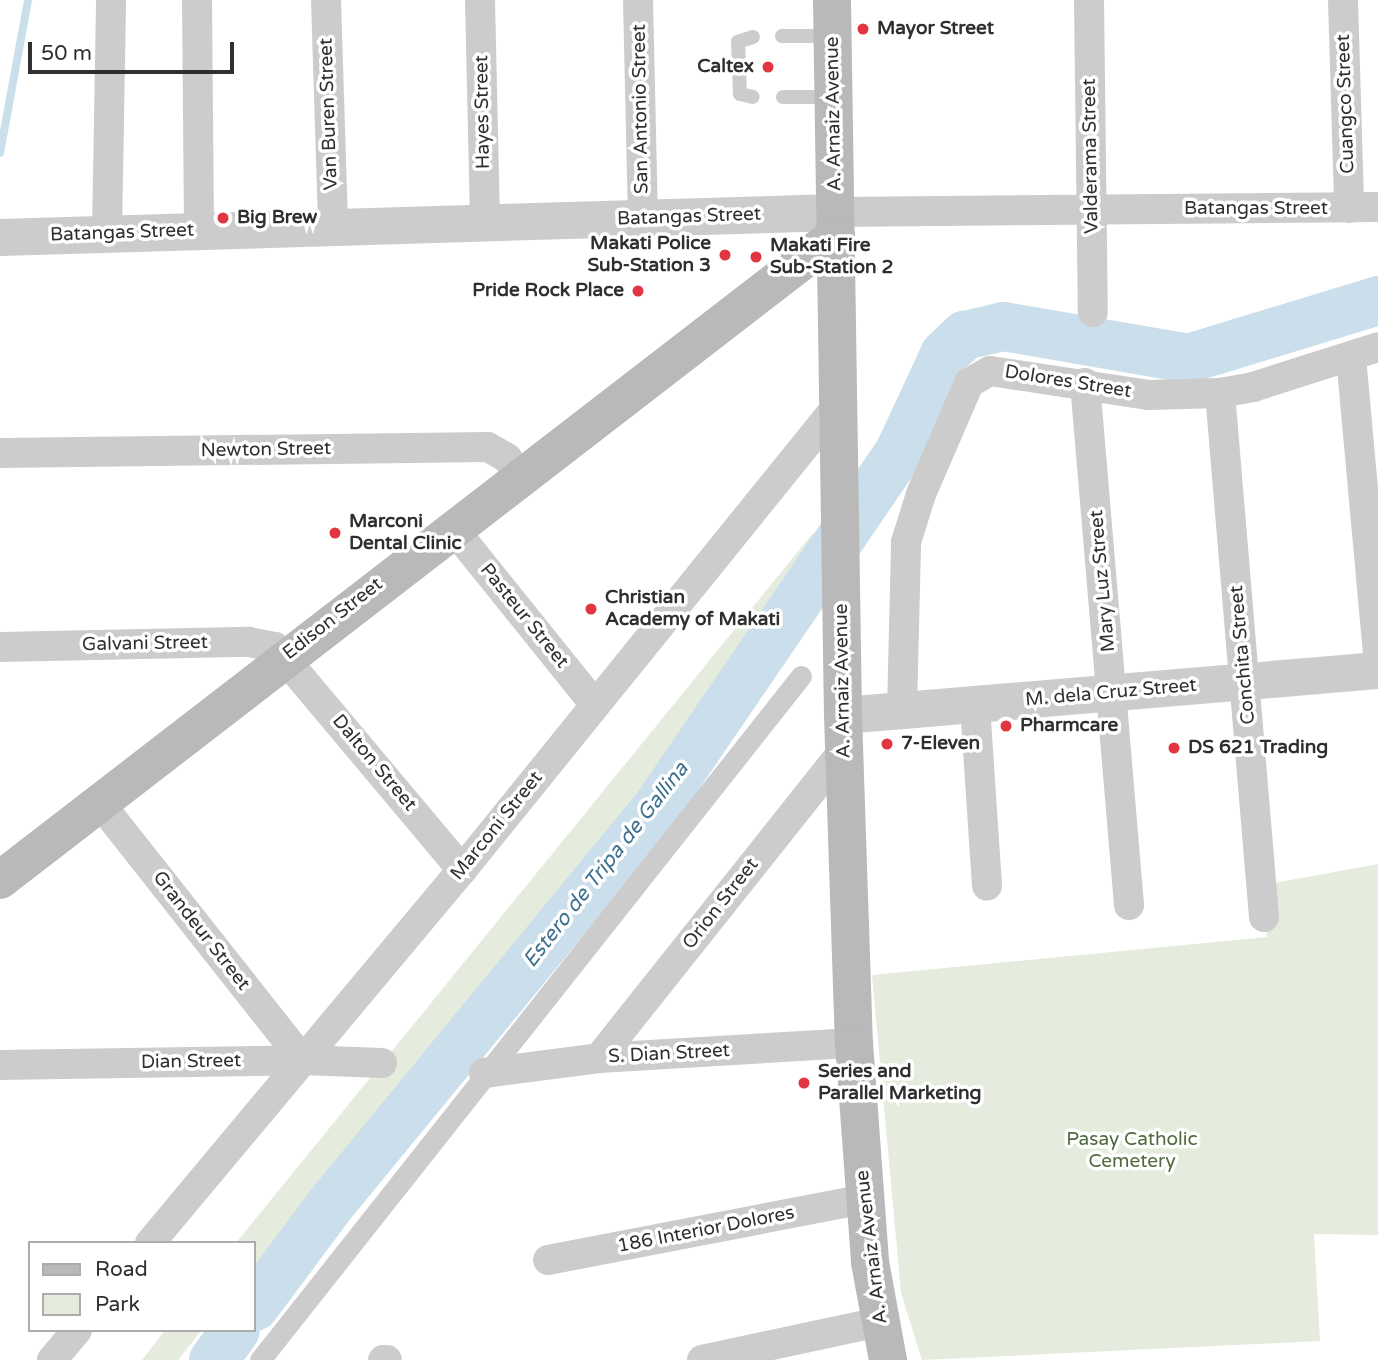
<!DOCTYPE html>
<html>
<head>
<meta charset="utf-8">
<style>
  body { margin:0 }
  #map { position:relative; width:1378px; height:1360px; overflow:hidden; background:#fff; font-family:"Varela Round",sans-serif }
  div>[style] { position:absolute }
  [style*='--x'] { left:calc(var(--x)*1px); top:calc(var(--y)*1px); width:calc(var(--w)*1px); rotate:calc(var(--a)*1deg) }
  .green>* { inset:0; background:#e5ecdd }
  .stream>* { height:8px; margin:-4px; padding:0 4px; transform-origin:4px; border-radius:4px; background:#cadeeb }
  .river>* { height:49px; margin:-24.5px; padding:0 24.5px; transform-origin:24.5px; border-radius:24.5px; background:#cadeeb }
  .service>* { height:14px; margin:-7px; padding:0 7px; transform-origin:7px; border-radius:7px; background:#ccc }
  .pedestrian>* { height:21px; margin:-10.5px; padding:0 10.5px; transform-origin:10.5px; border-radius:10.5px; background:#ccc }
  .minor>* { height:30px; margin:-15px; padding:0 15px; transform-origin:15px; border-radius:15px; background:#ccc }
  .tertiary>* { height:37px; margin:-18.5px; padding:0 18.5px; transform-origin:18.5px; border-radius:18.5px; background:#ccc }
  .secondary>* { height:38px; margin:-19px; padding:0 19px; transform-origin:19px; border-radius:19px; background:#b9b9b9 }
  .dots>* { width:19px; height:19px; translate:-50% -50%; box-sizing:border-box; border:4px solid #fff; border-radius:50% }
  span { translate:-50% -50%; white-space:nowrap; text-align:center; line-height:1.15; -webkit-text-stroke:7px #fff; paint-order:stroke }
  .poi-label { font-size:19px; color:#2f2f2f; font-weight:700 }
  .left { translate:0 -50%; text-align:left }
  .right { translate:-100% -50%; text-align:right }
  .street-label { font-size:19px; color:#2f2f2f }
  .park-label { font-size:19px; color:#526a3d }
  .water-label { font-size:21px; color:#3e7090; font-style:italic }
  .legend { position:absolute; left:28px; top:1241px; width:228px; height:91px; box-sizing:border-box; background:#fff; border:2px solid #acacac; margin:0; padding:9px 12px; list-style:none; font-size:21px; color:#2f2f2f }
  .legend li { display:flex; align-items:center; gap:14px; height:35px }
  .legend b { width:35px; border:2px solid #acacac }
  .scale { position:absolute; left:28px; top:42px; width:206px; height:32px; box-sizing:border-box; border:4px solid #2f2f2f; border-top:0; padding-left:9px; font-size:21px; line-height:24px; white-space:nowrap; color:#2f2f2f; -webkit-text-stroke:5px #fff; paint-order:stroke }
</style>
</head>
<body>
<div id="map">
  <div class="green">
    <i style="clip-path:polygon(813px 533px,814px 562px,710px 702px,254px 1268px,254px 1243px,236px 1243px)"></i>
    <i style="clip-path:polygon(1378px 864px,1378px 1235px,1314px 1234px,1320px 1341px,922px 1360px,901px 1293px,872px 975px,1267px 937px,1263px 885px)"></i>
    <i style="clip-path:polygon(165px 1330px,202px 1330px,178px 1360px,142px 1360px)"></i>
  </div>
  <div class="stream">
    <i style="--x:0;--y:153;--w:156;--a:-79.6"></i>
  </div>
  <div class="river">
    <i style="--x:254;--y:1306;--w:127;--a:-53.3"></i>
    <i style="--x:330;--y:1204;--w:515;--a:-50.59"></i>
    <i style="--x:657;--y:806;--w:430;--a:-55.7"></i>
    <i style="--x:899;--y:451;--w:107;--a:-65.1"></i>
    <i style="--x:944;--y:354;--w:28;--a:-44"></i>
    <i style="--x:964;--y:335;--w:40;--a:-13"></i>
    <i style="--x:1003;--y:326;--w:188;--a:9.8"></i>
    <i style="--x:1188;--y:358;--w:199;--a:-17"></i>
    <i style="--x:213;--y:1360;--w:37;--a:-54"></i>
  </div>
  <div class="service">
    <i style="--x:782;--y:36;--w:49;--a:0"></i>
    <i style="--x:753;--y:37;--w:16;--a:162"></i>
    <i style="--x:738;--y:42;--w:52;--a:87.8"></i>
    <i style="--x:740;--y:94;--w:13;--a:13"></i>
    <i style="--x:783;--y:97;--w:51;--a:0"></i>
  </div>
  <div class="pedestrian">
    <i style="--x:260;--y:1360;--w:872;--a:-51.66"></i>
  </div>
  <div class="minor">
    <i style="--x:197;--y:0;--w:231;--a:89.5"></i>
    <i style="--x:326;--y:0;--w:228;--a:88.2"></i>
    <i style="--x:480;--y:0;--w:224;--a:88.7"></i>
    <i style="--x:638;--y:0;--w:218;--a:88.7"></i>
    <i style="--x:1089;--y:0;--w:312;--a:89.3"></i>
    <i style="--x:1343;--y:0;--w:208;--a:88.3"></i>
    <i style="--x:835;--y:212;--w:543;--a:-0.53"></i>
    <i style="--x:107;--y:234;--w:234;--a:-89"></i>
    <i style="--x:1351;--y:357;--w:296;--a:84.8"></i>
    <i style="--x:1085;--y:383;--w:524;--a:85.18"></i>
    <i style="--x:1220;--y:393;--w:526;--a:85.2"></i>
    <i style="--x:0;--y:453;--w:488;--a:-0.7"></i>
    <i style="--x:488;--y:447;--w:22;--a:30"></i>
    <i style="--x:507;--y:458;--w:22;--a:54"></i>
    <i style="--x:452;--y:527;--w:228;--a:51.2"></i>
    <i style="--x:0;--y:647;--w:249;--a:-1.2"></i>
    <i style="--x:249;--y:642;--w:26;--a:11"></i>
    <i style="--x:275;--y:647;--w:291;--a:50"></i>
    <i style="--x:975;--y:705;--w:181;--a:86.2"></i>
    <i style="--x:902;--y:710;--w:168;--a:-88.6"></i>
    <i style="--x:906;--y:542;--w:50;--a:-72.6"></i>
    <i style="--x:921;--y:494;--w:121;--a:-66.6"></i>
    <i style="--x:969;--y:383;--w:24;--a:-30"></i>
    <i style="--x:990;--y:371;--w:161;--a:8.6"></i>
    <i style="--x:1149;--y:395;--w:71;--a:-1.6"></i>
    <i style="--x:1220;--y:393;--w:34;--a:-10"></i>
    <i style="--x:1253;--y:387;--w:131;--a:-17.7"></i>
    <i style="--x:99;--y:802;--w:329;--a:51.7"></i>
    <i style="--x:599;--y:1058;--w:394;--a:-51.5"></i>
    <i style="--x:0;--y:1065;--w:303;--a:-0.9"></i>
    <i style="--x:303;--y:1060;--w:79;--a:2.2"></i>
    <i style="--x:484;--y:1073;--w:116;--a:-7.4"></i>
    <i style="--x:599;--y:1058;--w:255;--a:-3.4"></i>
    <i style="--x:150;--y:1243;--w:486;--a:-50.1"></i>
    <i style="--x:462;--y:870;--w:598;--a:-51.04"></i>
    <i style="--x:548;--y:1260;--w:322;--a:-10.9"></i>
    <i style="--x:52;--y:1360;--w:39;--a:-50"></i>
    <i style="--x:383;--y:1360;--w:4;--a:0"></i>
    <i style="--x:702;--y:1360;--w:182;--a:-12.1"></i>
  </div>
  <div class="tertiary">
    <i style="--x:0;--y:237;--w:835;--a:-1.71"></i>
    <i style="--x:843;--y:715;--w:537;--a:-4.81"></i>
  </div>
  <div class="secondary">
    <i style="--x:832;--y:0;--w:715;--a:89.12"></i>
    <i style="--x:843;--y:715;--w:328;--a:88.1"></i>
    <i style="--x:854;--y:1043;--w:220;--a:85.8"></i>
    <i style="--x:870;--y:1262;--w:100;--a:79.6"></i>
    <i style="--x:0;--y:880;--w:1056;--a:-37.65"></i>
  </div>
  <div class="dots">
    <i style="left:863px;top:29px;background:#e23542"></i>
    <i style="left:768px;top:67px;background:#e23542"></i>
    <i style="left:223px;top:218px;background:#e23542"></i>
    <i style="left:725px;top:255px;background:#e23542"></i>
    <i style="left:756px;top:257px;background:#e23542"></i>
    <i style="left:638px;top:291px;background:#e23542"></i>
    <i style="left:335px;top:533px;background:#e23542"></i>
    <i style="left:591px;top:609px;background:#e23542"></i>
    <i style="left:1006px;top:726px;background:#e23542"></i>
    <i style="left:887px;top:744px;background:#e23542"></i>
    <i style="left:1174px;top:748px;background:#e23542"></i>
    <i style="left:804px;top:1083px;background:#e23542"></i>
  </div>
  <div class="poi-label">
    <span class="left" style="left:877px;top:29px">Mayor Street</span>
    <span class="right" style="left:754px;top:67px">Caltex</span>
    <span class="left" style="left:237px;top:218px">Big Brew</span>
    <span class="right" style="left:711px;top:255px">Makati Police<br>Sub-Station 3</span>
    <span class="left" style="left:770px;top:257px">Makati Fire<br>Sub-Station 2</span>
    <span class="right" style="left:624px;top:291px">Pride Rock Place</span>
    <span class="left" style="left:349px;top:533px">Marconi<br>Dental Clinic</span>
    <span class="left" style="left:605px;top:609px">Christian<br>Academy of Makati</span>
    <span class="left" style="left:1020px;top:726px">Pharmcare</span>
    <span class="left" style="left:901px;top:744px">7-Eleven</span>
    <span class="left" style="left:1188px;top:748px">DS 621 Trading</span>
    <span class="left" style="left:818px;top:1083px">Series and<br>Parallel Marketing</span>
  </div>
  <div class="street-label">
    <span style="left:1346px;top:104px;rotate:-92deg">Cuangco Street</span>
    <span style="left:641px;top:109px;rotate:-91deg">San Antonio Street</span>
    <span style="left:483px;top:112px;rotate:-91deg">Hayes Street</span>
    <span style="left:329px;top:114px;rotate:-92deg">Van Buren Street</span>
    <span style="left:834px;top:114px;rotate:-91deg">A. Arnaiz Avenue</span>
    <span style="left:1091px;top:156px;rotate:-91deg">Valderama Street</span>
    <span style="left:1256px;top:209px">Batangas Street</span>
    <span style="left:689px;top:217px;rotate:-2deg">Batangas Street</span>
    <span style="left:122px;top:233px;rotate:-2deg">Batangas Street</span>
    <span style="left:1068px;top:382px;rotate:9deg">Dolores Street</span>
    <span style="left:266px;top:450px;rotate:-1deg">Newton Street</span>
    <span style="left:1103px;top:581px;rotate:-95deg">Mary Luz Street</span>
    <span style="left:524px;top:616px;rotate:51deg">Pasteur Street</span>
    <span style="left:333px;top:619px;rotate:-38deg">Edison Street</span>
    <span style="left:145px;top:644px;rotate:-1deg">Galvani Street</span>
    <span style="left:1243px;top:655px;rotate:-95deg">Conchita Street</span>
    <span style="left:843px;top:681px;rotate:-91deg">A. Arnaiz Avenue</span>
    <span style="left:1111px;top:693px;rotate:-5deg">M. dela Cruz Street</span>
    <span style="left:374px;top:763px;rotate:50deg">Dalton Street</span>
    <span style="left:497px;top:826px;rotate:-51deg">Marconi Street</span>
    <span style="left:721px;top:904px;rotate:-52deg">Orion Street</span>
    <span style="left:201px;top:931px;rotate:52deg">Grandeur Street</span>
    <span style="left:669px;top:1054px;rotate:-3deg">S. Dian Street</span>
    <span style="left:191px;top:1062px;rotate:-1deg">Dian Street</span>
    <span style="left:706px;top:1230px;rotate:-11deg">186 Interior Dolores</span>
    <span style="left:872px;top:1247px;rotate:-97deg">A. Arnaiz Avenue</span>
  </div>
  <div class="park-label">
    <span style="left:1132px;top:1151px">Pasay Catholic<br>Cemetery</span>
  </div>
  <div class="water-label">
    <span style="left:606px;top:865px;rotate:-52deg">Estero de Tripa de Gallina</span>
  </div>
  <ul class="legend">
  <li><b style="height:9px;background:#b9b9b9"></b>Road</li>
  <li><b style="height:19px;background:#e5ecdd"></b>Park</li>
  </ul>
  <div class="scale">50 m</div>
</div>
</body>
</html>
